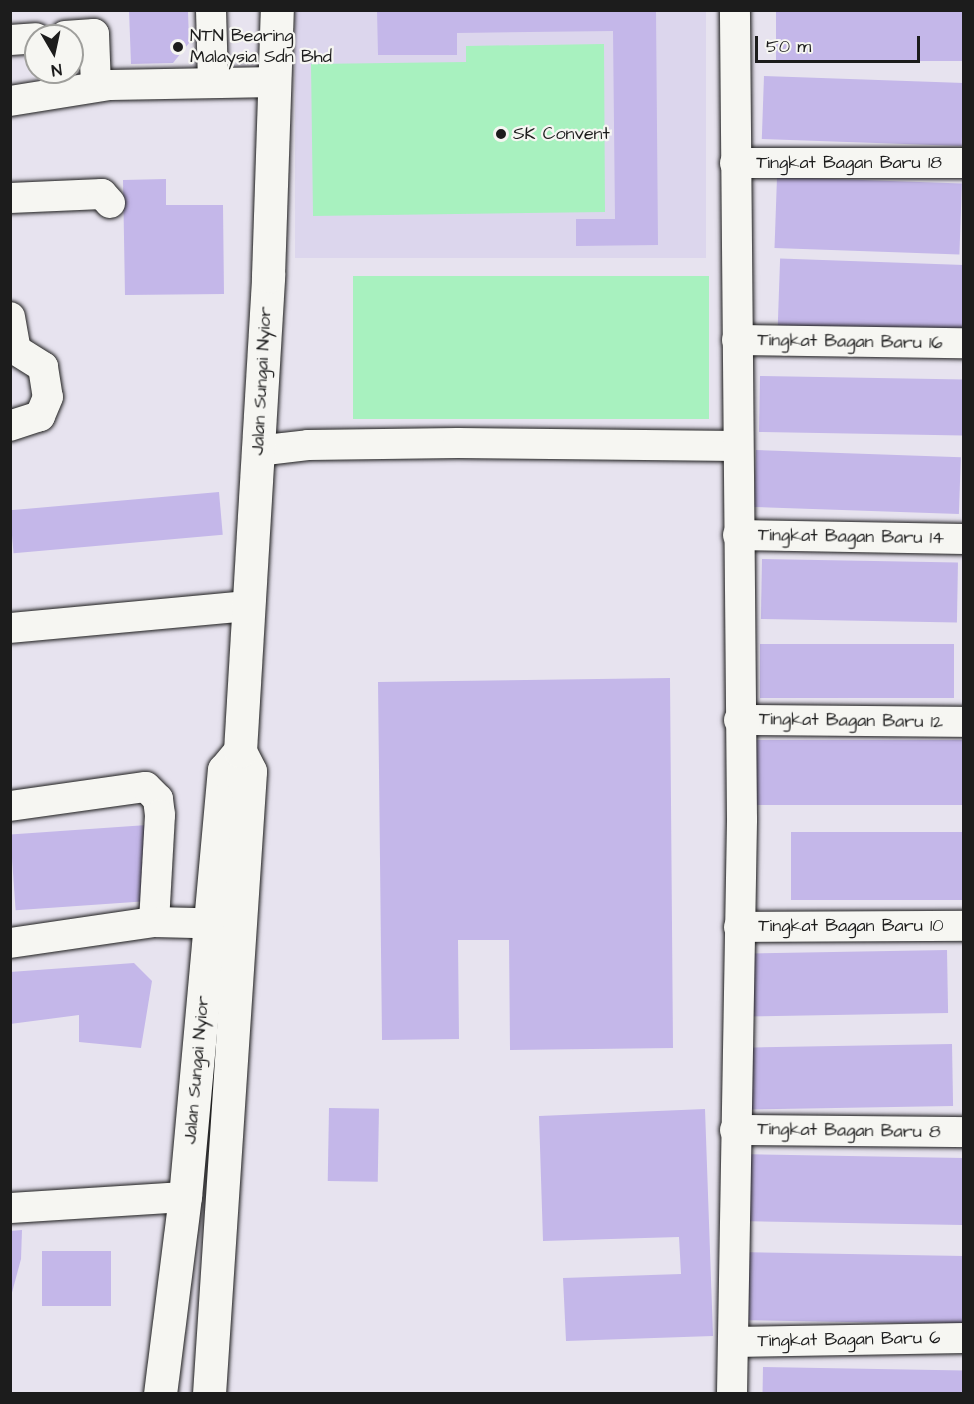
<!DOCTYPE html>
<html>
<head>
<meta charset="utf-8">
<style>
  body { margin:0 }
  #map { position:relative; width:974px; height:1404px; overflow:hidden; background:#e7e3ef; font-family:"Architects Daughter",sans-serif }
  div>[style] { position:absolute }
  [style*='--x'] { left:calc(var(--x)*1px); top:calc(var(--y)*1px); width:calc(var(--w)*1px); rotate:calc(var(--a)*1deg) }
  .built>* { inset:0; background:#dcd6ed; transform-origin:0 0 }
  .green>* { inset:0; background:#a8f1bf; transform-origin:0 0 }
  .building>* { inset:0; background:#c4b7e9; transform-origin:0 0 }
  .roads { filter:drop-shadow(0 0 2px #1c1c1c) drop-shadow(0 0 2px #1c1c1c) }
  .minor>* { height:30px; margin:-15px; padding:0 15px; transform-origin:15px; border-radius:15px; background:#f6f6f2 }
  .major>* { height:33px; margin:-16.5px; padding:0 16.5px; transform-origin:16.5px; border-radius:16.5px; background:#f6f6f2 }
  .dots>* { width:16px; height:16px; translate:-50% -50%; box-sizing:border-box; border:3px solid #f6f6f2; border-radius:50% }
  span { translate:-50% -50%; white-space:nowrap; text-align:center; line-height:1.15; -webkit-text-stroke:4.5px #f6f6f2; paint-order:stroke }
  .poi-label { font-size:18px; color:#1c1c1c }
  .left { translate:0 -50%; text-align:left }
  .street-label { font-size:18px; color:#1c1c1c }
  .frame { position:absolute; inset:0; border:12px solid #1c1c1c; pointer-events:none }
  .north { position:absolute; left:24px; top:24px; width:60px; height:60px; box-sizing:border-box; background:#f6f6f2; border:2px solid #9f9f9c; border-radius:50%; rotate:171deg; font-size:16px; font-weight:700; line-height:24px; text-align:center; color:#1c1c1c }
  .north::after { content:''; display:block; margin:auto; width:21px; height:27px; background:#1c1c1c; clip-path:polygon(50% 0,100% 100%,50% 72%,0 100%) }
  .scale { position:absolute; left:755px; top:36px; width:165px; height:27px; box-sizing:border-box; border:3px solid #1c1c1c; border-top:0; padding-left:8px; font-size:18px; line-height:21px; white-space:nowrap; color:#1c1c1c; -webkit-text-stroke:4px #f6f6f2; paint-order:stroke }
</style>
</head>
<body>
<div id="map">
  <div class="built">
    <i style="left:295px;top:11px;width:411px;height:247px"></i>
  </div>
  <div class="green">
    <i style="clip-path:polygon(604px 44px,605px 212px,313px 216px,311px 64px,466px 62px,466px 46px)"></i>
    <i style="left:353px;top:276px;width:356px;height:143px"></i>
  </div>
  <div class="building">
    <i style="clip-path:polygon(129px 10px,188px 10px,189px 43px,173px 63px,131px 64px)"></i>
    <i style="clip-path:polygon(377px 10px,656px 10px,658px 245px,576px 246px,576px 219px,615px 219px,613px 31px,457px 33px,457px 55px,378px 55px)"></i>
    <i style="left:776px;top:10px;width:188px;height:51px"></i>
    <i style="left:764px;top:76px;width:200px;height:63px;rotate:2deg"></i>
    <i style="left:777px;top:177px;width:185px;height:71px;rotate:2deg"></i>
    <i style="clip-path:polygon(166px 179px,166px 205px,223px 205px,224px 294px,125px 295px,123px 180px)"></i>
    <i style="left:964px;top:265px;width:71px;height:184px;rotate:92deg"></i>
    <i style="left:760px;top:376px;width:204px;height:56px;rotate:1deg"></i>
    <i style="left:756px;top:450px;width:205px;height:57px;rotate:2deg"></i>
    <i style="left:219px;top:492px;width:43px;height:210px;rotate:85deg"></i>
    <i style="left:762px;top:559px;width:196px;height:60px;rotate:1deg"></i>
    <i style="left:760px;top:644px;width:194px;height:54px"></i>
    <i style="clip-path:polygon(670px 678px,673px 1048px,510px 1050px,509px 940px,458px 940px,459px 1039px,382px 1040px,378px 682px)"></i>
    <i style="left:964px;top:740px;width:65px;height:210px;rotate:90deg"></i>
    <i style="left:147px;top:825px;width:76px;height:137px;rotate:86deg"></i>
    <i style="left:964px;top:832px;width:68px;height:173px;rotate:90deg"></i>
    <i style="left:947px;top:950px;width:63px;height:208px;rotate:89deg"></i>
    <i style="clip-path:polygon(134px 963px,152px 981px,141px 1048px,79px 1042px,79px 1015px,10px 1024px,10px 972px)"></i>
    <i style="left:952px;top:1044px;width:62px;height:208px;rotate:89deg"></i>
    <i style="left:329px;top:1108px;width:50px;height:73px;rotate:1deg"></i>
    <i style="clip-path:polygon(705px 1109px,713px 1336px,566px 1341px,563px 1278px,681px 1274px,679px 1237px,543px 1241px,539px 1116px)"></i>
    <i style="left:735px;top:1154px;width:229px;height:67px;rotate:1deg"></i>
    <i style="clip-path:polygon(22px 1230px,21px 1259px,10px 1300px,10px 1231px)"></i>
    <i style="left:111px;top:1251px;width:55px;height:69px;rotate:90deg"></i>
    <i style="left:734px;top:1252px;width:230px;height:68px;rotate:1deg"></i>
    <i style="left:763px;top:1367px;width:201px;height:27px;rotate:1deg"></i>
  </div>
  <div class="roads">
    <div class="minor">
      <i style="--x:211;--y:10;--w:72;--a:88.4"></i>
      <i style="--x:65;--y:36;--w:29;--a:-4"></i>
      <i style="--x:94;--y:34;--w:52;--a:87.8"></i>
      <i style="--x:10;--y:40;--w:26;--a:-4"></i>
      <i style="--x:10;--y:101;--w:101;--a:-9.1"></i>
      <i style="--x:110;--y:85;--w:166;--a:-1"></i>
      <i style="--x:735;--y:163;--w:229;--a:0"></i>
      <i style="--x:10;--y:198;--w:92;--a:-2.5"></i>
      <i style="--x:102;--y:194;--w:12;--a:48"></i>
      <i style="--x:10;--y:317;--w:34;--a:80"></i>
      <i style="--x:16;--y:350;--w:32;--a:32"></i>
      <i style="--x:43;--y:367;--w:30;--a:81"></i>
      <i style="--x:48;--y:397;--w:21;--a:113"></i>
      <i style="--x:40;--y:416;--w:32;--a:162"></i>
      <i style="--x:737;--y:340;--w:227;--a:0.8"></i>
      <i style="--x:257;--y:451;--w:51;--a:-6.7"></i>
      <i style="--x:308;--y:445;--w:150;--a:-0.8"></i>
      <i style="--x:458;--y:443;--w:279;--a:0.6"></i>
      <i style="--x:738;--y:535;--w:226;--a:1"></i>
      <i style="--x:10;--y:628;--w:240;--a:-5.3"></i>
      <i style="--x:739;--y:720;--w:225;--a:0.5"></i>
      <i style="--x:10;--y:806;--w:137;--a:-8"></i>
      <i style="--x:146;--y:787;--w:17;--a:45"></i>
      <i style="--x:158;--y:799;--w:16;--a:83"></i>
      <i style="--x:160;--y:815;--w:107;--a:93.2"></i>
      <i style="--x:739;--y:927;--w:225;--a:-0.3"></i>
      <i style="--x:10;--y:943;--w:146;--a:-8.3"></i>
      <i style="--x:154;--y:922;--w:80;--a:1.4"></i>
      <i style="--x:735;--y:1130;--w:229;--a:0.5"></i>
      <i style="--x:10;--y:1208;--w:175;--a:-3.6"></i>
      <i style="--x:734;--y:1342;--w:230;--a:-1"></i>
      <i style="--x:732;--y:1394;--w:575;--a:-89"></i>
      <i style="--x:742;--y:819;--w:809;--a:-90.5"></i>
    </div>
    <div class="major">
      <i style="--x:160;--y:1394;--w:199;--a:-82.8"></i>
      <i style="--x:185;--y:1197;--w:429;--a:-84.8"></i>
      <i style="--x:224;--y:770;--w:25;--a:-50"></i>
      <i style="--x:209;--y:1394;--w:624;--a:-86.23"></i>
      <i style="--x:250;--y:771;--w:22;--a:-117"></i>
      <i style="--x:240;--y:751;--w:476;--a:-86.6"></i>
      <i style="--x:268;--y:276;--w:266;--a:-88.1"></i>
    </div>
  </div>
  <div class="dots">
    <i style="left:178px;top:47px;background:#1c1c1c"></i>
    <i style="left:501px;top:134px;background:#1c1c1c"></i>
  </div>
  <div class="poi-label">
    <span class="left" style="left:190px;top:47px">NTN Bearing<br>Malaysia Sdn Bhd</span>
    <span class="left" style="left:513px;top:134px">SK Convent</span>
  </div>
  <div class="street-label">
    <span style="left:849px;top:163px">Tingkat Bagan Baru 18</span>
    <span style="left:850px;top:342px;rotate:1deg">Tingkat Bagan Baru 16</span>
    <span style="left:262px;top:381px;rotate:-87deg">Jalan Sungai Nyior</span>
    <span style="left:851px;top:537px;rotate:1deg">Tingkat Bagan Baru 14</span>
    <span style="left:851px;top:721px;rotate:1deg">Tingkat Bagan Baru 12</span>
    <span style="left:851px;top:926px">Tingkat Bagan Baru 10</span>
    <span style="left:197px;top:1070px;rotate:-85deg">Jalan Sungai Nyior</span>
    <span style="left:849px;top:1131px;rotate:1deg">Tingkat Bagan Baru 8</span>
    <span style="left:849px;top:1340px;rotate:-1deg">Tingkat Bagan Baru 6</span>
  </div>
  <div class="frame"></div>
  <div class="north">N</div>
  <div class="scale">50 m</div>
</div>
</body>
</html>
